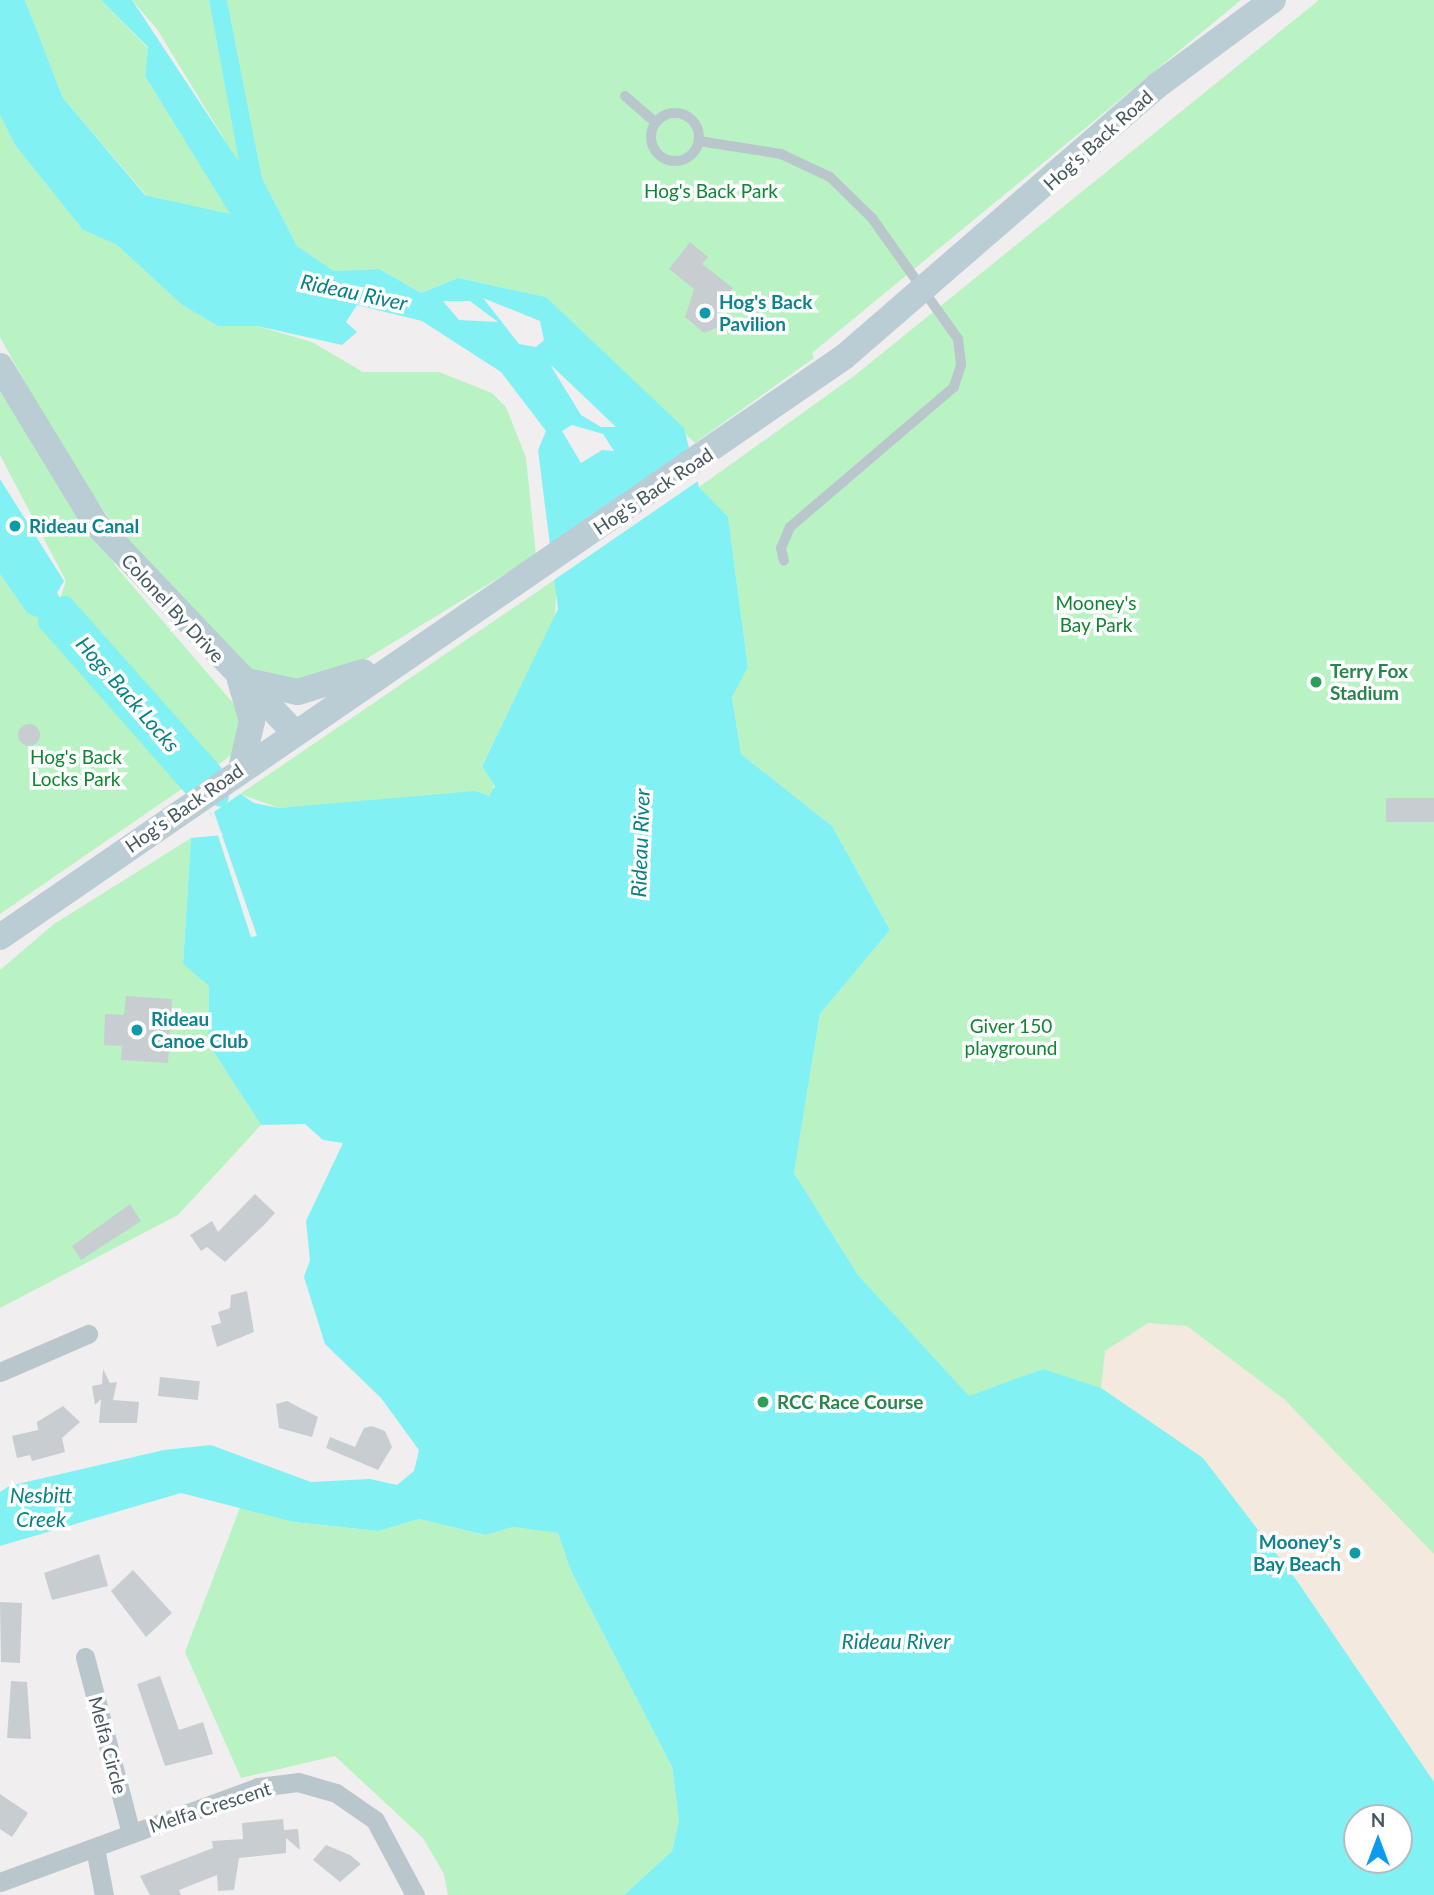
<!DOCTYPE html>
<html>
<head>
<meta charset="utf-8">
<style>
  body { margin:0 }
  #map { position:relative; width:1434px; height:1895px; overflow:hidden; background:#f1eeef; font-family:Lato,sans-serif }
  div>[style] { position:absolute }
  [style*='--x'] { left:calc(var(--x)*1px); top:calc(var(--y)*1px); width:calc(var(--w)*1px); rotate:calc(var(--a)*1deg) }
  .green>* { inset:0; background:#b9f3c4 }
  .sand>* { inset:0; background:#f4e9de }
  .water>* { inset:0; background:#82f1f3 }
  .pier>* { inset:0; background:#f1eeef }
  .canal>* { height:18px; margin:-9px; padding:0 9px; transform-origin:9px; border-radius:9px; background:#82f1f3 }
  .building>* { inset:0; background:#c8cdd2; transform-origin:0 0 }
  .round { border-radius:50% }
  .service>* { height:10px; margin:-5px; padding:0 5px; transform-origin:5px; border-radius:5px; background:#b9c7cd }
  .service>.ring { margin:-5px; padding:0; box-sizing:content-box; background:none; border:10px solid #b9c7cd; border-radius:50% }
  .minor>* { height:19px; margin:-9.5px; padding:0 9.5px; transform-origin:9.5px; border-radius:9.5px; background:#b9c7cd }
  .secondary>* { height:26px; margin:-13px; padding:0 13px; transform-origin:13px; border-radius:13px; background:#baccd4 }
  .dots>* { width:19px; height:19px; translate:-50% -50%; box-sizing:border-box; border:4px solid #fff; border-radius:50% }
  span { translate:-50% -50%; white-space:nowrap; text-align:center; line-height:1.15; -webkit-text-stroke:7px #fff; paint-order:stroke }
  .street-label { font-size:19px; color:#45575e }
  .park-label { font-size:19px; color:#0f8534 }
  .culture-label { font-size:19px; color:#0d838f; font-weight:700 }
  .left { translate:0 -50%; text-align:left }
  .right { translate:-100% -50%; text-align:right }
  .leisure-label { font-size:19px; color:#27864d; font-weight:700 }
  .water-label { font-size:21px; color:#068284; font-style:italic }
  .north { position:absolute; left:1343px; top:1804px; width:70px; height:70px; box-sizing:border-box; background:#fff; border:2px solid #b5bcbf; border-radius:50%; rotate:0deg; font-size:19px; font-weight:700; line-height:28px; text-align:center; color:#45575e }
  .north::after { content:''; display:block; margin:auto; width:24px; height:32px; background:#0a9aef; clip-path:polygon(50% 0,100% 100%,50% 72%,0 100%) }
</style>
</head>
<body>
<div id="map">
  <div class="green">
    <i style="clip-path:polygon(25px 0,101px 0,148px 48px,145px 76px,231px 215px,146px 195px,63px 98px)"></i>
    <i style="clip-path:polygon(132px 0,209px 0,240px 165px,157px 29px)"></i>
    <i style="clip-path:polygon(227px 0,1241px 0,812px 353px,814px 358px,695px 443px,546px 297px,458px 278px,421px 293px,379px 269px,334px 271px,297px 246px,262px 178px)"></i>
    <i style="clip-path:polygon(1319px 0,1434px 0,1434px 1782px,1297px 1581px,1203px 1458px,1043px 1369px,969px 1397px,858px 1275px,794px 1173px,820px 1014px,890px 930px,832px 826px,741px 754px,732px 697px,748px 666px,728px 518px,699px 487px,854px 376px)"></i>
    <i style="clip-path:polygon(0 115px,15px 145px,83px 230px,117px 245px,182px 305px,218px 326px,257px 326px,312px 342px,363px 372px,439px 372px,492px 393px,506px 407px,526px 458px,536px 555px,353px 667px,303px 686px,252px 671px,115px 527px,61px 448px,0 337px)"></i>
    <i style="clip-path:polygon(0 391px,118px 569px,240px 711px,239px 749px,214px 768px,61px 596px,66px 581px,0 455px)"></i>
    <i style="clip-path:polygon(0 574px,27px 613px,47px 622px,189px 784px,0 914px)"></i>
    <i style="clip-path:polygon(557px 578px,555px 618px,482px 765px,494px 783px,492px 795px,279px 808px,240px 794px)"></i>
    <i style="clip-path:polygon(191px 838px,183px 964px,209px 985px,208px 1043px,261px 1125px,178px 1215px,0 1308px,0 970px,54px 924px)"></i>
    <i style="clip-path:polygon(241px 1505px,294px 1522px,379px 1531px,419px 1519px,484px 1535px,513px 1527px,558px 1533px,571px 1571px,672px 1767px,679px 1820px,672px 1851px,624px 1895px,448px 1895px,444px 1874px,423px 1838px,335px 1756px,241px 1778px,185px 1652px)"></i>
  </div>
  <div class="sand">
    <i style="clip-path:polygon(1148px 1323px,1187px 1326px,1284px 1399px,1434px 1554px,1434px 1782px,1297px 1581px,1203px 1458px,1101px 1388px,1105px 1351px)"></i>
  </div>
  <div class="water">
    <i style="clip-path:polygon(evenodd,0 0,25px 0,63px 98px,145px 195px,230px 214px,145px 76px,148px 47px,101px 0,132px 0,239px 162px,209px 0,227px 0,262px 178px,297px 246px,334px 271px,379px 269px,421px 293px,458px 278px,546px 297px,684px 428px,699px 487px,728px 517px,748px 667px,732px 697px,741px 754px,832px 826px,890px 930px,820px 1014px,794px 1173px,858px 1275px,969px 1396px,1043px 1369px,1101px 1388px,1203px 1458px,1297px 1581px,1434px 1782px,1434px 1895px,624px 1895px,672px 1851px,679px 1820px,672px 1767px,571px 1571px,558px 1533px,513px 1527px,485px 1535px,419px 1519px,379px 1531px,294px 1522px,181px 1493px,0 1546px,0 1492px,9px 1486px,164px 1450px,211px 1445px,311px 1482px,370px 1479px,397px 1485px,414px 1471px,419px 1450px,381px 1398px,325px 1344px,304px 1277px,310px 1260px,306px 1221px,343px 1143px,323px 1140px,305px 1124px,261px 1125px,208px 1043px,209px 986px,183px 964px,191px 838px,223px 835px,198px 794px,220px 780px,254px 803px,279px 808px,475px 791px,489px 796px,495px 786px,482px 766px,558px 609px,538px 450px,546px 431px,501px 372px,422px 321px,357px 305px,346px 322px,357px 332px,342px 345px,257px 326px,218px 326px,182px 305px,117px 245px,83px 230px,15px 145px,0 115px,0 0,483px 298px,540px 321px,544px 340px,536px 347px,519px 344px,483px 298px,0 0,443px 301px,470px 301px,498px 322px,459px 320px,443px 301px,0 0,551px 366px,552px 366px,616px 427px,601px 427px,581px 415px,551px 366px,0 0,572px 425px,603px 434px,614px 451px,602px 450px,581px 463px,562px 431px,572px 425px,0 0,1357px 1818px,1399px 1818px,1399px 1860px,1357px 1860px,1357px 1818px)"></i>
    <i style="clip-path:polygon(0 479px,64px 581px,57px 593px,65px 605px,47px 622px,27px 613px,0 574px)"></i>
  </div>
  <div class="pier">
    <i style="clip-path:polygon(694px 448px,701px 479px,554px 580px,547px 550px)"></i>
    <i style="clip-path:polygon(222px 777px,243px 792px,214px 812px,257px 936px,251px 937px,211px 814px,196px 796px)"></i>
  </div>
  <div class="canal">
    <i style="--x:44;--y:594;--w:269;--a:49.2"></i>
    <i style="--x:65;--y:605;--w:205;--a:48.4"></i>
    <i style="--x:201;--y:758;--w:29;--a:49"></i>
    <i style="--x:220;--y:780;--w:26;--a:148"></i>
    <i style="--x:198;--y:794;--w:229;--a:-131.3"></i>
    <i style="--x:47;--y:622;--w:25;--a:-43"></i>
  </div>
  <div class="building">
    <i style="clip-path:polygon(690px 242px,708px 257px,702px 264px,733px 288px,722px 301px,721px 326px,704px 333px,685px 317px,694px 289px,669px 269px)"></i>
    <i class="round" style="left:18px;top:724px;width:22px;height:22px"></i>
    <i style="left:1434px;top:798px;width:24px;height:48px;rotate:90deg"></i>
    <i style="clip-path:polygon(126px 996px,172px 999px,168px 1063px,121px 1060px,122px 1046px,104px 1045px,105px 1014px,124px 1015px)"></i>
    <i style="clip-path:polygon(255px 1194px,275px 1213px,264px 1225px,225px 1262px,207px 1247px,201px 1251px,190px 1235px,212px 1221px,218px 1232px)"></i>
    <i style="clip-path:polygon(130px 1204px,141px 1221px,81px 1260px,72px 1246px)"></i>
    <i style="clip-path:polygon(247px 1291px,254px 1332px,217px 1347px,211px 1326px,221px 1323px,218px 1312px,230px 1308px,231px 1295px)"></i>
    <i style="clip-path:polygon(103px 1369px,110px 1383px,117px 1382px,113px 1400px,139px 1402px,137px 1423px,99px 1423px,101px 1399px,95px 1405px,92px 1386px,102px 1384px)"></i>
    <i style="left:160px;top:1377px;width:40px;height:19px;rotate:6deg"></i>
    <i style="clip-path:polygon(287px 1401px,318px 1417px,312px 1437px,279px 1428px,276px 1404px)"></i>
    <i style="clip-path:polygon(63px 1406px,80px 1422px,62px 1438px,65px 1452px,32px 1461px,30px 1455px,17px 1458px,12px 1436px,38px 1430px,37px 1422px)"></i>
    <i style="clip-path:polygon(372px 1426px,385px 1431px,392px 1447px,378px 1470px,326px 1448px,330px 1437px,355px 1447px,364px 1428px)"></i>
    <i style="clip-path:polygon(99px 1554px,108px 1586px,52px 1600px,44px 1573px)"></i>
    <i style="clip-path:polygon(133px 1570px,172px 1613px,146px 1637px,111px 1591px)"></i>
    <i style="clip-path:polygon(0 1602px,22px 1603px,20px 1663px,1px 1662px)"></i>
    <i style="clip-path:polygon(160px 1676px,179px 1730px,203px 1722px,213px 1754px,165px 1766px,137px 1684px)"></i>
    <i style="clip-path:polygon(11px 1681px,27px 1682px,31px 1739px,7px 1738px)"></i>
    <i style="clip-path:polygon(0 1794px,28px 1813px,12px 1837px,0 1829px)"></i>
    <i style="clip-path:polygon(283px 1819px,284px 1830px,298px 1829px,300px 1850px,286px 1838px,286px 1853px,239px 1858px,234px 1890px,218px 1891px,217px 1875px,179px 1890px,181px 1895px,150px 1895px,144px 1884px,140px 1876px,213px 1848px,212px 1841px,243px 1839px,242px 1823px)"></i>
    <i style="clip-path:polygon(326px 1845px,350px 1855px,361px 1864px,340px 1882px,313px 1860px)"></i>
  </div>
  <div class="service">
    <i style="--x:625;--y:96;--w:40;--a:41"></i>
    <i class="ring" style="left:651px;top:113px;width:38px;height:38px"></i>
    <i style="--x:699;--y:141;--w:83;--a:9"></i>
    <i style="--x:781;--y:154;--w:54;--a:25.1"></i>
    <i style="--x:830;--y:177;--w:59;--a:44.3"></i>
    <i style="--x:872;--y:218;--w:148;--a:54.6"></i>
    <i style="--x:958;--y:339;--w:26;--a:83"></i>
    <i style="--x:961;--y:365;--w:23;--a:108"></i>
    <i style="--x:954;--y:387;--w:216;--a:139.5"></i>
    <i style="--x:790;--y:527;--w:23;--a:113"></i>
    <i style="--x:781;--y:548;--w:13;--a:77"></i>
  </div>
  <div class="minor">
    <i style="--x:0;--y:1372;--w:96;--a:-23.4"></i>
    <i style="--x:85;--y:1657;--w:182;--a:75.4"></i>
    <i style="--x:95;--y:1848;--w:48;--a:79.2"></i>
    <i style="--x:0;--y:1882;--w:275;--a:-20.2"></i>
    <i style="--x:258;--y:1787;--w:40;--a:-7.1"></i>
    <i style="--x:298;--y:1782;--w:40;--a:16"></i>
    <i style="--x:336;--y:1793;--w:47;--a:34.7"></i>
    <i style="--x:375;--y:1820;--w:85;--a:61.9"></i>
  </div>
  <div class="secondary">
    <i style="--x:0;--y:366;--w:185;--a:58.7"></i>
    <i style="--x:96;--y:524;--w:286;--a:46.4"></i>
    <i style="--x:240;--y:680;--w:43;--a:73.7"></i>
    <i style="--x:252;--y:721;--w:49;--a:102.9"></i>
    <i style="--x:242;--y:680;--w:57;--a:12.1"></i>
    <i style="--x:298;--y:692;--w:68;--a:-17.1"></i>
    <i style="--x:0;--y:937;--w:1024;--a:-34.5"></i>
    <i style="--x:844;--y:357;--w:415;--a:-40.9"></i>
    <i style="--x:1158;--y:85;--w:143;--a:-36.5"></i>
  </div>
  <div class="dots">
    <i style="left:705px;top:313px;background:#0f9aa8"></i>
    <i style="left:15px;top:526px;background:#0f9aa8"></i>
    <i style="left:1316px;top:682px;background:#2e9e5b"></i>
    <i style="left:137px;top:1030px;background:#0f9aa8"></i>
    <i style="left:763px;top:1402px;background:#2e9e5b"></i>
    <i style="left:1355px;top:1553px;background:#0f9aa8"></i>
  </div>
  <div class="street-label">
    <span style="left:1098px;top:140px;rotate:-42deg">Hog's Back Road</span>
    <span style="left:653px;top:491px;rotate:-34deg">Hog's Back Road</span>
    <span style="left:173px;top:608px;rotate:47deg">Colonel By Drive</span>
    <span style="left:184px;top:808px;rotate:-35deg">Hog's Back Road</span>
    <span style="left:108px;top:1745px;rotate:75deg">Melfa Circle</span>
    <span style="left:210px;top:1807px;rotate:-18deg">Melfa Crescent</span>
  </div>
  <div class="park-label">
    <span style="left:711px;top:191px">Hog's Back Park</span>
    <span style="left:1096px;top:614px">Mooney's<br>Bay Park</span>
    <span style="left:76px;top:768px">Hog's Back<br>Locks Park</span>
    <span style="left:1011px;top:1037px">Giver 150<br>playground</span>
  </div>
  <div class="culture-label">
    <span class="left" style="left:719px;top:313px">Hog's Back<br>Pavilion</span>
    <span class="left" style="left:29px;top:526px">Rideau Canal</span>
    <span class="left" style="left:151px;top:1030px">Rideau<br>Canoe Club</span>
    <span class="right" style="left:1341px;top:1553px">Mooney's<br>Bay Beach</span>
  </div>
  <div class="leisure-label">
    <span class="left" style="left:1330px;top:682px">Terry Fox<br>Stadium</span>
    <span class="left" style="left:777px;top:1402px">RCC Race Course</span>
  </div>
  <div class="water-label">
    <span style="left:354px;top:292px;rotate:12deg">Rideau River</span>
    <span style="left:128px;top:694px;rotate:49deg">Hogs Back Locks</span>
    <span style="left:640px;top:843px;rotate:-88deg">Rideau River</span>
    <span style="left:41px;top:1507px">Nesbitt<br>Creek</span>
    <span style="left:896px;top:1641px">Rideau River</span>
  </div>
  <div class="north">N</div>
</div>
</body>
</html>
